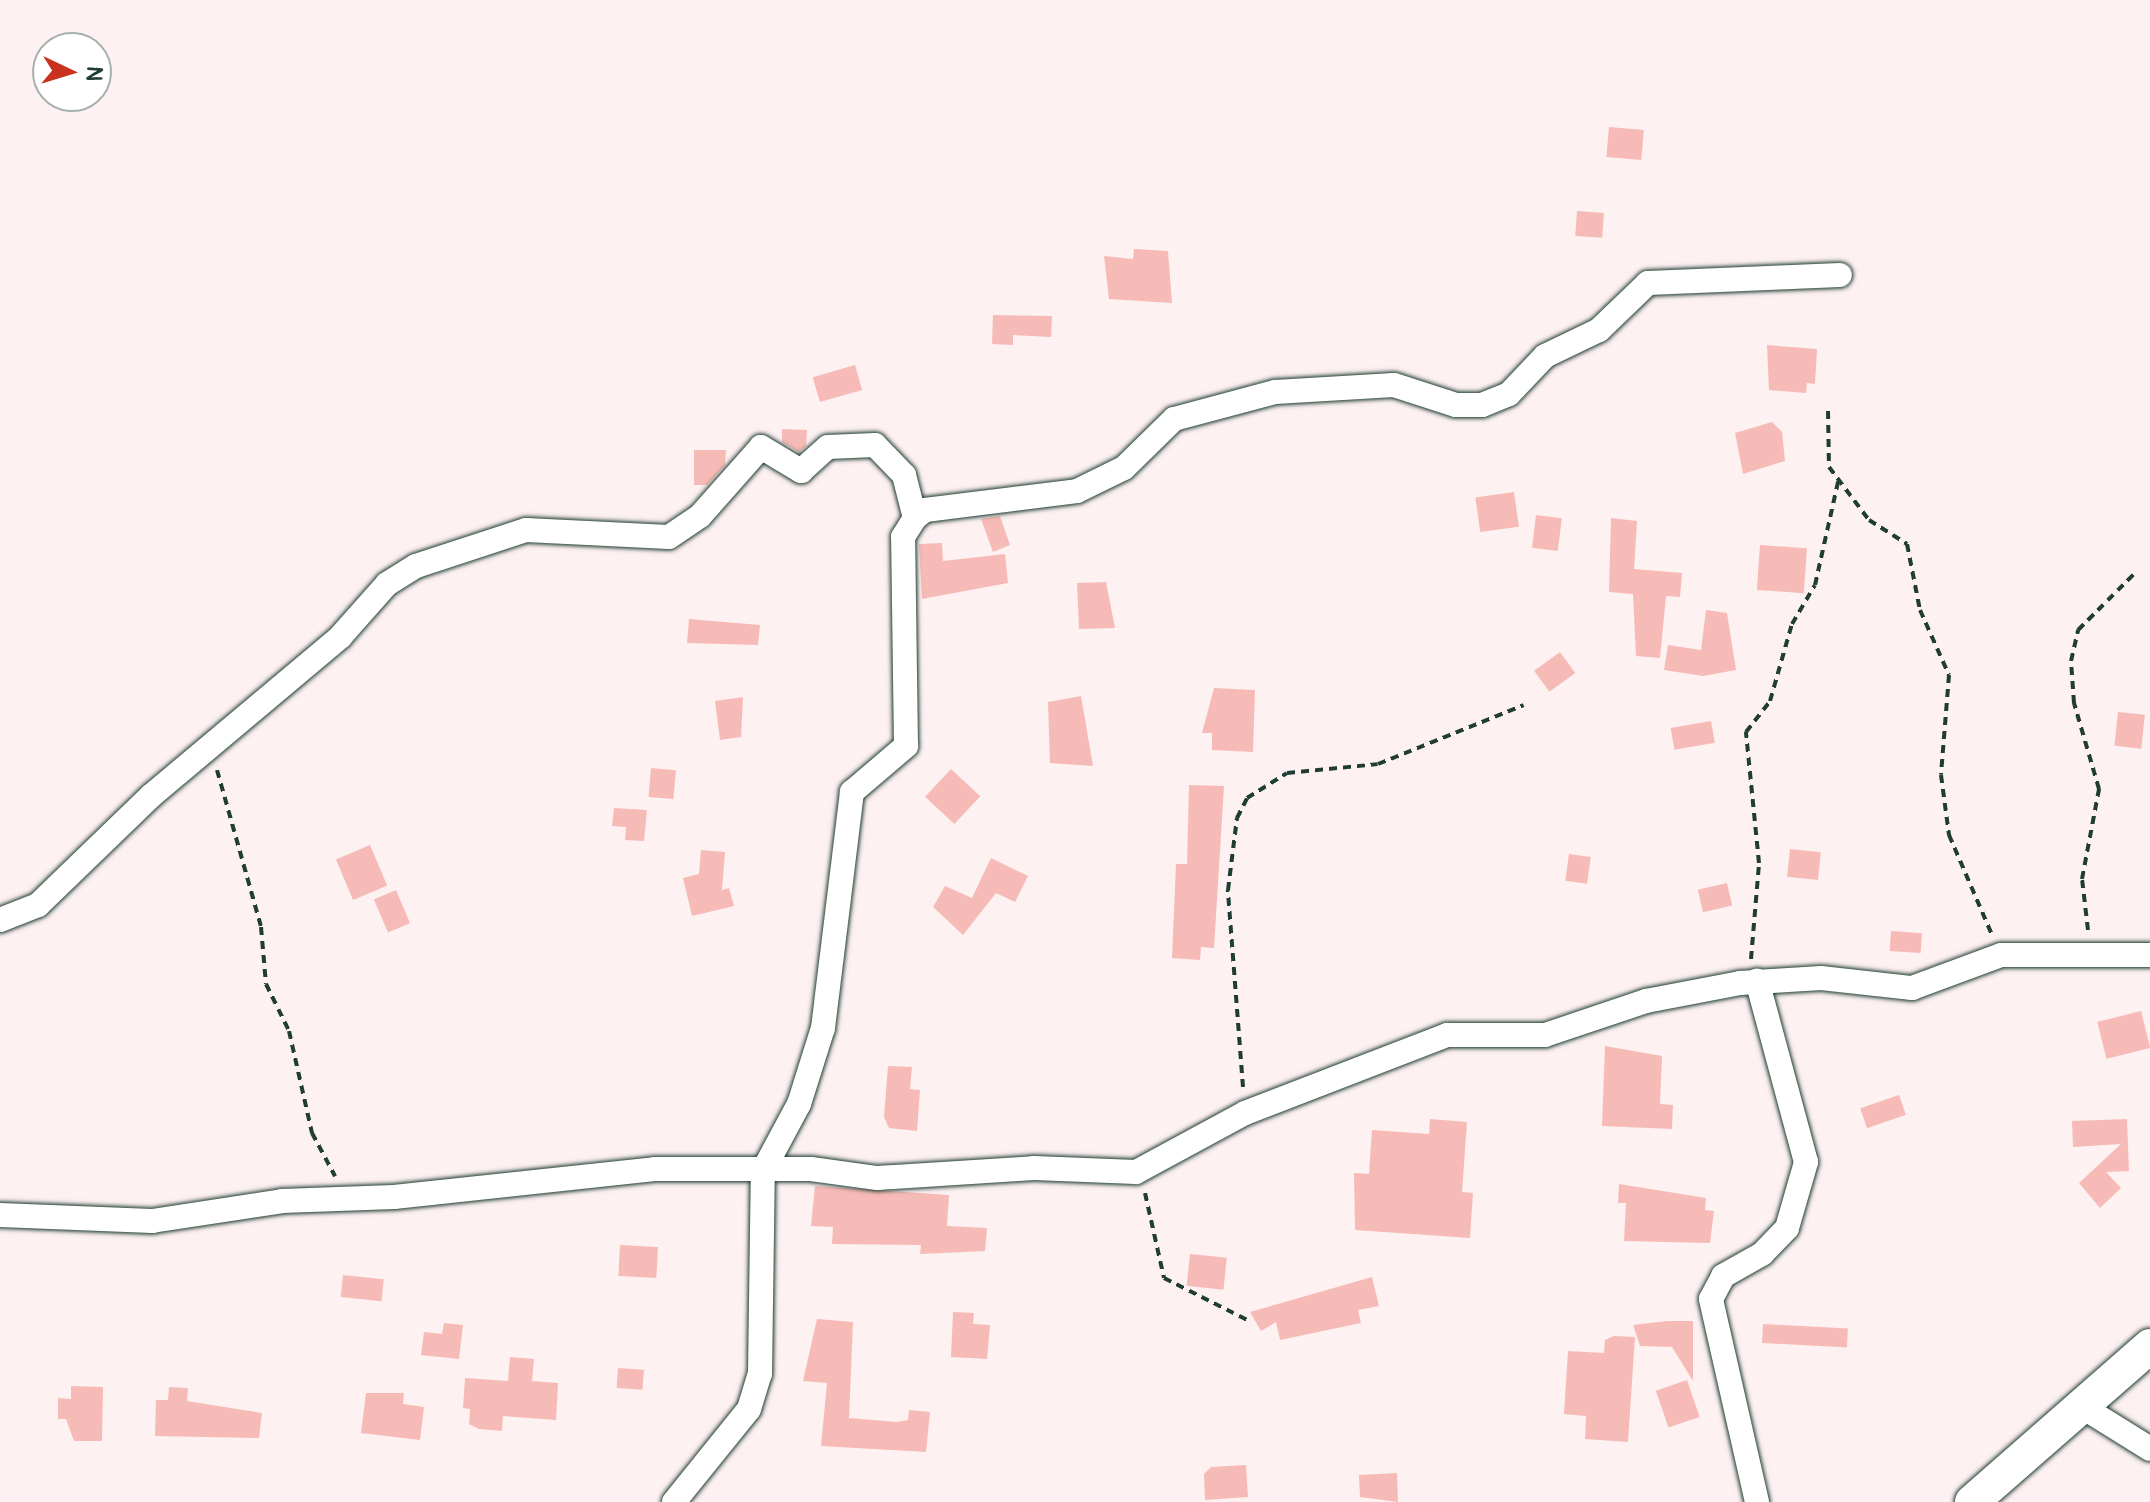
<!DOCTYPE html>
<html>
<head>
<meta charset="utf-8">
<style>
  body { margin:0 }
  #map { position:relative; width:2150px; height:1502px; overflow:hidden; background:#fdf1f1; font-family:Pangolin,sans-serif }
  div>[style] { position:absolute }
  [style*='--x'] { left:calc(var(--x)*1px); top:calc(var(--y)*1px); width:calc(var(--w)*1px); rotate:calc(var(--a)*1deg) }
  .building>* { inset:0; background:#f7bbb7; transform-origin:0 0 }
  .path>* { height:4px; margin-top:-2px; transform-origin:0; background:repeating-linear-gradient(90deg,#1f3d34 0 8px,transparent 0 14px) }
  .roads { filter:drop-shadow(0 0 2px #1f3d34) drop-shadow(0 0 2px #1f3d34) }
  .minor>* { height:24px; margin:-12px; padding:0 12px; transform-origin:12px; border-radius:12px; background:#fff }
  .secondary>* { height:34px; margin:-17px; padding:0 17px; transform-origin:17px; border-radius:17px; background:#fff }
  span { translate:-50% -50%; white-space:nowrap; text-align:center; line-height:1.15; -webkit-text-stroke:6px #fff; paint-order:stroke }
  .north { position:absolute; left:32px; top:32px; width:80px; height:80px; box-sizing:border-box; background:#fff; border:2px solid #a5b1ae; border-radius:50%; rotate:94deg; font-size:22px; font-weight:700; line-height:32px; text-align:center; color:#1f3d34 }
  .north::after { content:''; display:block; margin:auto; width:28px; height:36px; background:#c8321e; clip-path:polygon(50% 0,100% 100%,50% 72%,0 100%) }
</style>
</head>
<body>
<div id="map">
  <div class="building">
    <i style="left:1609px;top:127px;width:35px;height:30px;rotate:5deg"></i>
    <i style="left:1577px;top:211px;width:27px;height:25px;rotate:4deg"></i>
    <i style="clip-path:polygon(1134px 249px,1168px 251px,1172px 303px,1109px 299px,1104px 256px,1133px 259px)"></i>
    <i style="clip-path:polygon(993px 315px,1052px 316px,1051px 337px,1013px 335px,1013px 345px,992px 344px)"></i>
    <i style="clip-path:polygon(1767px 345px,1817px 349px,1815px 384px,1807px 383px,1806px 393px,1769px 390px)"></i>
    <i style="left:855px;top:365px;width:26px;height:44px;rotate:74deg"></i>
    <i style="clip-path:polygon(1772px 422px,1782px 432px,1785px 461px,1743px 474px,1735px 433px)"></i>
    <i style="clip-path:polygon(782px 429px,807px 430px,806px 446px,799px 452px,782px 442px)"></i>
    <i style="clip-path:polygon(694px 450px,726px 450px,725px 465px,707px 485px,694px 485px)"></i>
    <i style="left:1514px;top:492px;width:35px;height:39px;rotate:82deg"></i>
    <i style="left:1536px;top:515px;width:26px;height:33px;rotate:7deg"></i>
    <i style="clip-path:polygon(1000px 516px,1010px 545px,993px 552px,981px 519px)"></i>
    <i style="clip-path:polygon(1611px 518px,1637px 521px,1634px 569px,1682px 573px,1680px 597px,1666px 596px,1660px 658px,1636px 656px,1633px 594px,1609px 592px)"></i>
    <i style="clip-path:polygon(942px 543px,943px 561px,1005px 554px,1008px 583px,922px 599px,919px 544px)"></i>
    <i style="left:1760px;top:545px;width:47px;height:45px;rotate:4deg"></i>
    <i style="clip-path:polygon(1106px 582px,1115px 628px,1079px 629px,1077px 583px)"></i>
    <i style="clip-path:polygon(1706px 610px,1727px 613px,1736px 670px,1703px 676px,1664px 670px,1668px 645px,1701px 650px)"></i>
    <i style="clip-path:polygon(689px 619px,760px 625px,758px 645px,687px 643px)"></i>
    <i style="left:1560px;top:652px;width:26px;height:32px;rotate:54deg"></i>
    <i style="clip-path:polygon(1214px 688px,1255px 690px,1253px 752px,1212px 750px,1212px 733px,1202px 733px)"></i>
    <i style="clip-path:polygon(1081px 696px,1093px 766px,1050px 763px,1048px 702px)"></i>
    <i style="clip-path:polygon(743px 697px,741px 737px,720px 740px,715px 701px)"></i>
    <i style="left:2118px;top:712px;width:27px;height:34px;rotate:6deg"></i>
    <i style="left:1711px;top:721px;width:22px;height:41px;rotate:80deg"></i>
    <i style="left:651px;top:768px;width:25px;height:29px;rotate:5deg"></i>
    <i style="left:951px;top:769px;width:40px;height:38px;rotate:43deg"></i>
    <i style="clip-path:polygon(1189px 785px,1224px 786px,1214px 948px,1201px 947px,1200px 960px,1172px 958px,1176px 864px,1187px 864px)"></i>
    <i style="clip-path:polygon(614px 808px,647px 810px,644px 841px,625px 840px,626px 827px,612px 826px)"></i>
    <i style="left:370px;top:845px;width:44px;height:37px;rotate:67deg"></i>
    <i style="left:1790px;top:849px;width:31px;height:28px;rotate:6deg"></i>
    <i style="clip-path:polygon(701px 850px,725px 852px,722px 890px,729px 888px,734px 906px,692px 916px,683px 878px,699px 874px)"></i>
    <i style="left:1569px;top:854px;width:22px;height:27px;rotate:8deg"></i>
    <i style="clip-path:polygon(991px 858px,1028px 876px,1015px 902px,996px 893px,963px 935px,933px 907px,945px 886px,972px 898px)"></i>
    <i style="left:1727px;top:883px;width:23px;height:30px;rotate:77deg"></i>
    <i style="left:396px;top:890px;width:36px;height:24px;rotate:67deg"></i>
    <i style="left:1891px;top:931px;width:31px;height:20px;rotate:4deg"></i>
    <i style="left:2141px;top:1011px;width:38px;height:45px;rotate:76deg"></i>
    <i style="clip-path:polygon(1605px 1046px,1662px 1056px,1660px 1104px,1673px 1105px,1672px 1129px,1602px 1126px)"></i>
    <i style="clip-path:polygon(888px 1066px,912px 1067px,910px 1089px,920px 1090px,917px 1131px,889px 1128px,884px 1117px)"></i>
    <i style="left:1899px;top:1095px;width:21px;height:41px;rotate:71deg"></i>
    <i style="clip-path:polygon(1430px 1119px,1467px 1122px,1462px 1192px,1473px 1193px,1470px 1238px,1355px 1230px,1354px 1173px,1369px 1174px,1372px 1130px,1429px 1134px)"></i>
    <i style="clip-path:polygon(2127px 1119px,2129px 1171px,2106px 1172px,2121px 1188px,2100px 1208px,2079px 1183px,2121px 1144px,2073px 1147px,2072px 1121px)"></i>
    <i style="clip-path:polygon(1619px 1184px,1706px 1198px,1705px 1210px,1714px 1211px,1710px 1243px,1624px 1241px,1626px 1203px,1618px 1203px)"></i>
    <i style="clip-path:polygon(815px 1186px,949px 1195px,947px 1226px,987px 1228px,985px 1251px,920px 1254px,921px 1245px,832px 1244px,833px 1227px,811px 1226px)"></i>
    <i style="left:620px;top:1245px;width:38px;height:31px;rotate:3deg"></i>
    <i style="left:1190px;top:1254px;width:37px;height:32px;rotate:6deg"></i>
    <i style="left:343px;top:1275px;width:41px;height:22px;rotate:6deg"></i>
    <i style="clip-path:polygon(1372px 1277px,1379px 1306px,1358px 1310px,1361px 1323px,1280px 1340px,1276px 1322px,1261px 1331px,1250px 1312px)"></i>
    <i style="clip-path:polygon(953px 1312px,974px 1313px,973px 1324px,990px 1325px,987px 1359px,951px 1357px)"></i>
    <i style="clip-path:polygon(817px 1319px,853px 1322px,849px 1418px,897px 1422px,908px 1420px,909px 1410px,930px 1412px,926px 1452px,821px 1446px,827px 1383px,803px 1381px)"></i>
    <i style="clip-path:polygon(1667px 1321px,1693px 1321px,1693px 1381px,1672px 1347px,1640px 1346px,1633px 1325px)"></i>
    <i style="clip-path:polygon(444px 1323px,463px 1325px,459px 1359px,421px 1355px,424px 1332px,442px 1334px)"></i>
    <i style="left:1763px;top:1324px;width:85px;height:19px;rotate:3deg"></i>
    <i style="clip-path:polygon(1614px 1336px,1635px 1337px,1628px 1442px,1585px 1439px,1586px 1416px,1564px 1414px,1568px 1351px,1604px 1353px,1605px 1340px)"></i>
    <i style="clip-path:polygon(510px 1357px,534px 1359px,532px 1381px,558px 1383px,556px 1420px,503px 1416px,502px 1431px,479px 1429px,469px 1424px,470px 1409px,463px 1408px,465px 1378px,508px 1381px)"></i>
    <i style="left:618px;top:1368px;width:26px;height:20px;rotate:4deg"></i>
    <i style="left:1687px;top:1380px;width:39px;height:33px;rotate:71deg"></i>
    <i style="clip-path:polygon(71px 1386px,103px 1387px,102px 1441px,74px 1441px,66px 1419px,58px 1419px,58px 1398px,71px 1399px)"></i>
    <i style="clip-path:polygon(169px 1387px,188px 1388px,187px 1401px,262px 1413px,259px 1438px,155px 1436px,156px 1400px,168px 1400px)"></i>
    <i style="clip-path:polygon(366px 1393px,404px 1393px,403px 1404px,424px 1407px,420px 1440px,361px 1433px)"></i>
    <i style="clip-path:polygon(1246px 1465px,1248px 1497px,1205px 1500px,1204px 1474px,1211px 1467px)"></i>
    <i style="clip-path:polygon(1397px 1473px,1398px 1502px,1360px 1497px,1359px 1475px)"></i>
  </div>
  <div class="path">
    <i style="--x:1828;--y:411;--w:56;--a:89"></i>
    <i style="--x:1829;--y:467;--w:66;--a:53"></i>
    <i style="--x:1869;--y:520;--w:45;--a:32.3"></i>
    <i style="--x:1907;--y:544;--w:67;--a:78.9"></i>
    <i style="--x:1920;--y:610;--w:71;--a:66"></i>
    <i style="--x:1949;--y:675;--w:100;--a:94.6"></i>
    <i style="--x:1941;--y:775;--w:61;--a:82.4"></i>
    <i style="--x:1949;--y:835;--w:109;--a:66.7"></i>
    <i style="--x:217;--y:770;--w:163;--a:74.3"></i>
    <i style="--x:261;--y:927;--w:57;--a:85"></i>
    <i style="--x:266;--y:984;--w:52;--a:63.9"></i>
    <i style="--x:289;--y:1031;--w:105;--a:77.3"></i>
    <i style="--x:312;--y:1133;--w:49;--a:61.9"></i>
    <i style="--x:2088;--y:930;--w:51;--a:-96.7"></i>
    <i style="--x:2082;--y:879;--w:92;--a:-79.3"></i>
    <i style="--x:2099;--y:789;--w:90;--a:-106.2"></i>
    <i style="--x:2074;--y:703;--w:42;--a:-94.1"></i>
    <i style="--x:2071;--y:661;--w:32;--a:-77"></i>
    <i style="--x:2078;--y:630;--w:79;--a:-45"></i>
    <i style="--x:1751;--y:959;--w:96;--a:-85.2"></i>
    <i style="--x:1759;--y:863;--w:132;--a:-95.7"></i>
    <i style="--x:1746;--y:732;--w:39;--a:-52"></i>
    <i style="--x:1770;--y:701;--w:80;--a:-74.1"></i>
    <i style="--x:1792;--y:624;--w:45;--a:-59.5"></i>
    <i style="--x:1815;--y:585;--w:106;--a:-77.4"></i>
    <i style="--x:1243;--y:1087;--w:198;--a:-94.4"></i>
    <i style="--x:1228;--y:890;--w:73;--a:-82.9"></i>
    <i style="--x:1237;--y:818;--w:22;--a:-63"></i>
    <i style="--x:1247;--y:798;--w:47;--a:-32"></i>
    <i style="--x:1287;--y:773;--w:91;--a:-5.6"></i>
    <i style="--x:1378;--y:764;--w:157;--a:-22"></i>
    <i style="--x:1145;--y:1193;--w:87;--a:77.4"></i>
    <i style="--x:1164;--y:1278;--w:95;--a:26.8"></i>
  </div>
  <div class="roads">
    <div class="minor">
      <i style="--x:0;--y:920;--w:41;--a:-21.5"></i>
      <i style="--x:38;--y:905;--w:158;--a:-44"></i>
      <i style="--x:152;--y:795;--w:246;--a:-40"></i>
      <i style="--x:340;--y:637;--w:71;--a:-48.4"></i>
      <i style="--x:387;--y:584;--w:34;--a:-32"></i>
      <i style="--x:416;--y:566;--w:116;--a:-18.1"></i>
      <i style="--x:526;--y:530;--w:143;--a:2.8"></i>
      <i style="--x:669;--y:537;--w:37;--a:-34"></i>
      <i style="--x:700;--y:516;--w:92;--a:-48.5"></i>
      <i style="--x:761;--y:447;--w:47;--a:31"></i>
      <i style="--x:801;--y:471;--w:36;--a:-42"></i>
      <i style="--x:828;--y:447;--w:47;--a:-2.4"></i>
      <i style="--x:875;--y:445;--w:42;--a:46"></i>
      <i style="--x:904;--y:475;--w:44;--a:75.7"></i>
      <i style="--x:0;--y:1215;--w:152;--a:2.3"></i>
      <i style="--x:152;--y:1221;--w:132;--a:-8.7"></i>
      <i style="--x:282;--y:1201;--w:112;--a:-2"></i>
      <i style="--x:394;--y:1197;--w:262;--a:-6.1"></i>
      <i style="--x:655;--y:1169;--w:156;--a:0"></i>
      <i style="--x:811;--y:1169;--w:67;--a:7.8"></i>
      <i style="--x:877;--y:1178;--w:157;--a:-3.6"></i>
      <i style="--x:1034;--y:1168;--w:102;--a:2.2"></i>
      <i style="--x:1136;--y:1172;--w:124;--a:-28.4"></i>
      <i style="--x:1245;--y:1113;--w:217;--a:-21.1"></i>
      <i style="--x:1447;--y:1035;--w:98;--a:0"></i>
      <i style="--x:1545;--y:1035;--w:107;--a:-18.6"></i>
      <i style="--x:1646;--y:1001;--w:96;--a:-10.8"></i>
      <i style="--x:1740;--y:983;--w:81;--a:-3.5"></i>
      <i style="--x:1821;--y:978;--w:92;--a:6.3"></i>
      <i style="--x:1912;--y:988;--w:95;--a:-20.3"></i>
      <i style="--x:2001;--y:955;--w:149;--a:0"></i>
      <i style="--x:2081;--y:1406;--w:81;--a:31.9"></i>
      <i style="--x:674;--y:1502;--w:119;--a:-51.1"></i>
      <i style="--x:749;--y:1409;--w:37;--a:-73"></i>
      <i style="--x:760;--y:1374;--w:203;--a:-89.2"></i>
      <i style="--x:763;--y:1171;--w:76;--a:-61.8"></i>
      <i style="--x:799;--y:1104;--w:80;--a:-72.5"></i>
      <i style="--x:823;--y:1028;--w:238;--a:-83"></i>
      <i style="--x:852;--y:792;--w:71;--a:-40.4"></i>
      <i style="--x:906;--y:746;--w:209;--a:-90.8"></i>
      <i style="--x:903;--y:537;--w:22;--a:-58"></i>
      <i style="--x:915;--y:518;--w:13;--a:-39"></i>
      <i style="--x:925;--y:510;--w:153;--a:-7.1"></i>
      <i style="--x:1077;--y:491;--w:52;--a:-26.1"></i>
      <i style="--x:1124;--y:468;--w:70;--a:-44.4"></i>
      <i style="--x:1174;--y:419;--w:105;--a:-15"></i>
      <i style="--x:1275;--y:392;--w:119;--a:-3.4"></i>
      <i style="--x:1394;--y:385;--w:65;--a:17.9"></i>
      <i style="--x:1456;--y:405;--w:26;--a:0"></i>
      <i style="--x:1482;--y:405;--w:29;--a:-22"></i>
      <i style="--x:1509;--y:394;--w:52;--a:-46.5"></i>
      <i style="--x:1545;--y:356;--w:60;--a:-25.7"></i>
      <i style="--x:1599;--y:330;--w:68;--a:-43.8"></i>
      <i style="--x:1648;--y:283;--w:192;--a:-2.4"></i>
      <i style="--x:1757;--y:1502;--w:208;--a:-102.8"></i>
      <i style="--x:1711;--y:1299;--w:26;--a:-62"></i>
      <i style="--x:1723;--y:1276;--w:45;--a:-29.4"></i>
      <i style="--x:1762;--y:1254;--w:36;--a:-46"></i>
      <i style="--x:1787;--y:1228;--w:69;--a:-73.9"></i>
      <i style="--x:1806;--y:1162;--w:188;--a:-105.1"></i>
    </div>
    <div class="secondary">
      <i style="--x:1972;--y:1502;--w:237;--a:-41.2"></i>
    </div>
  </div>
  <div class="north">N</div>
</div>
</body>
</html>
